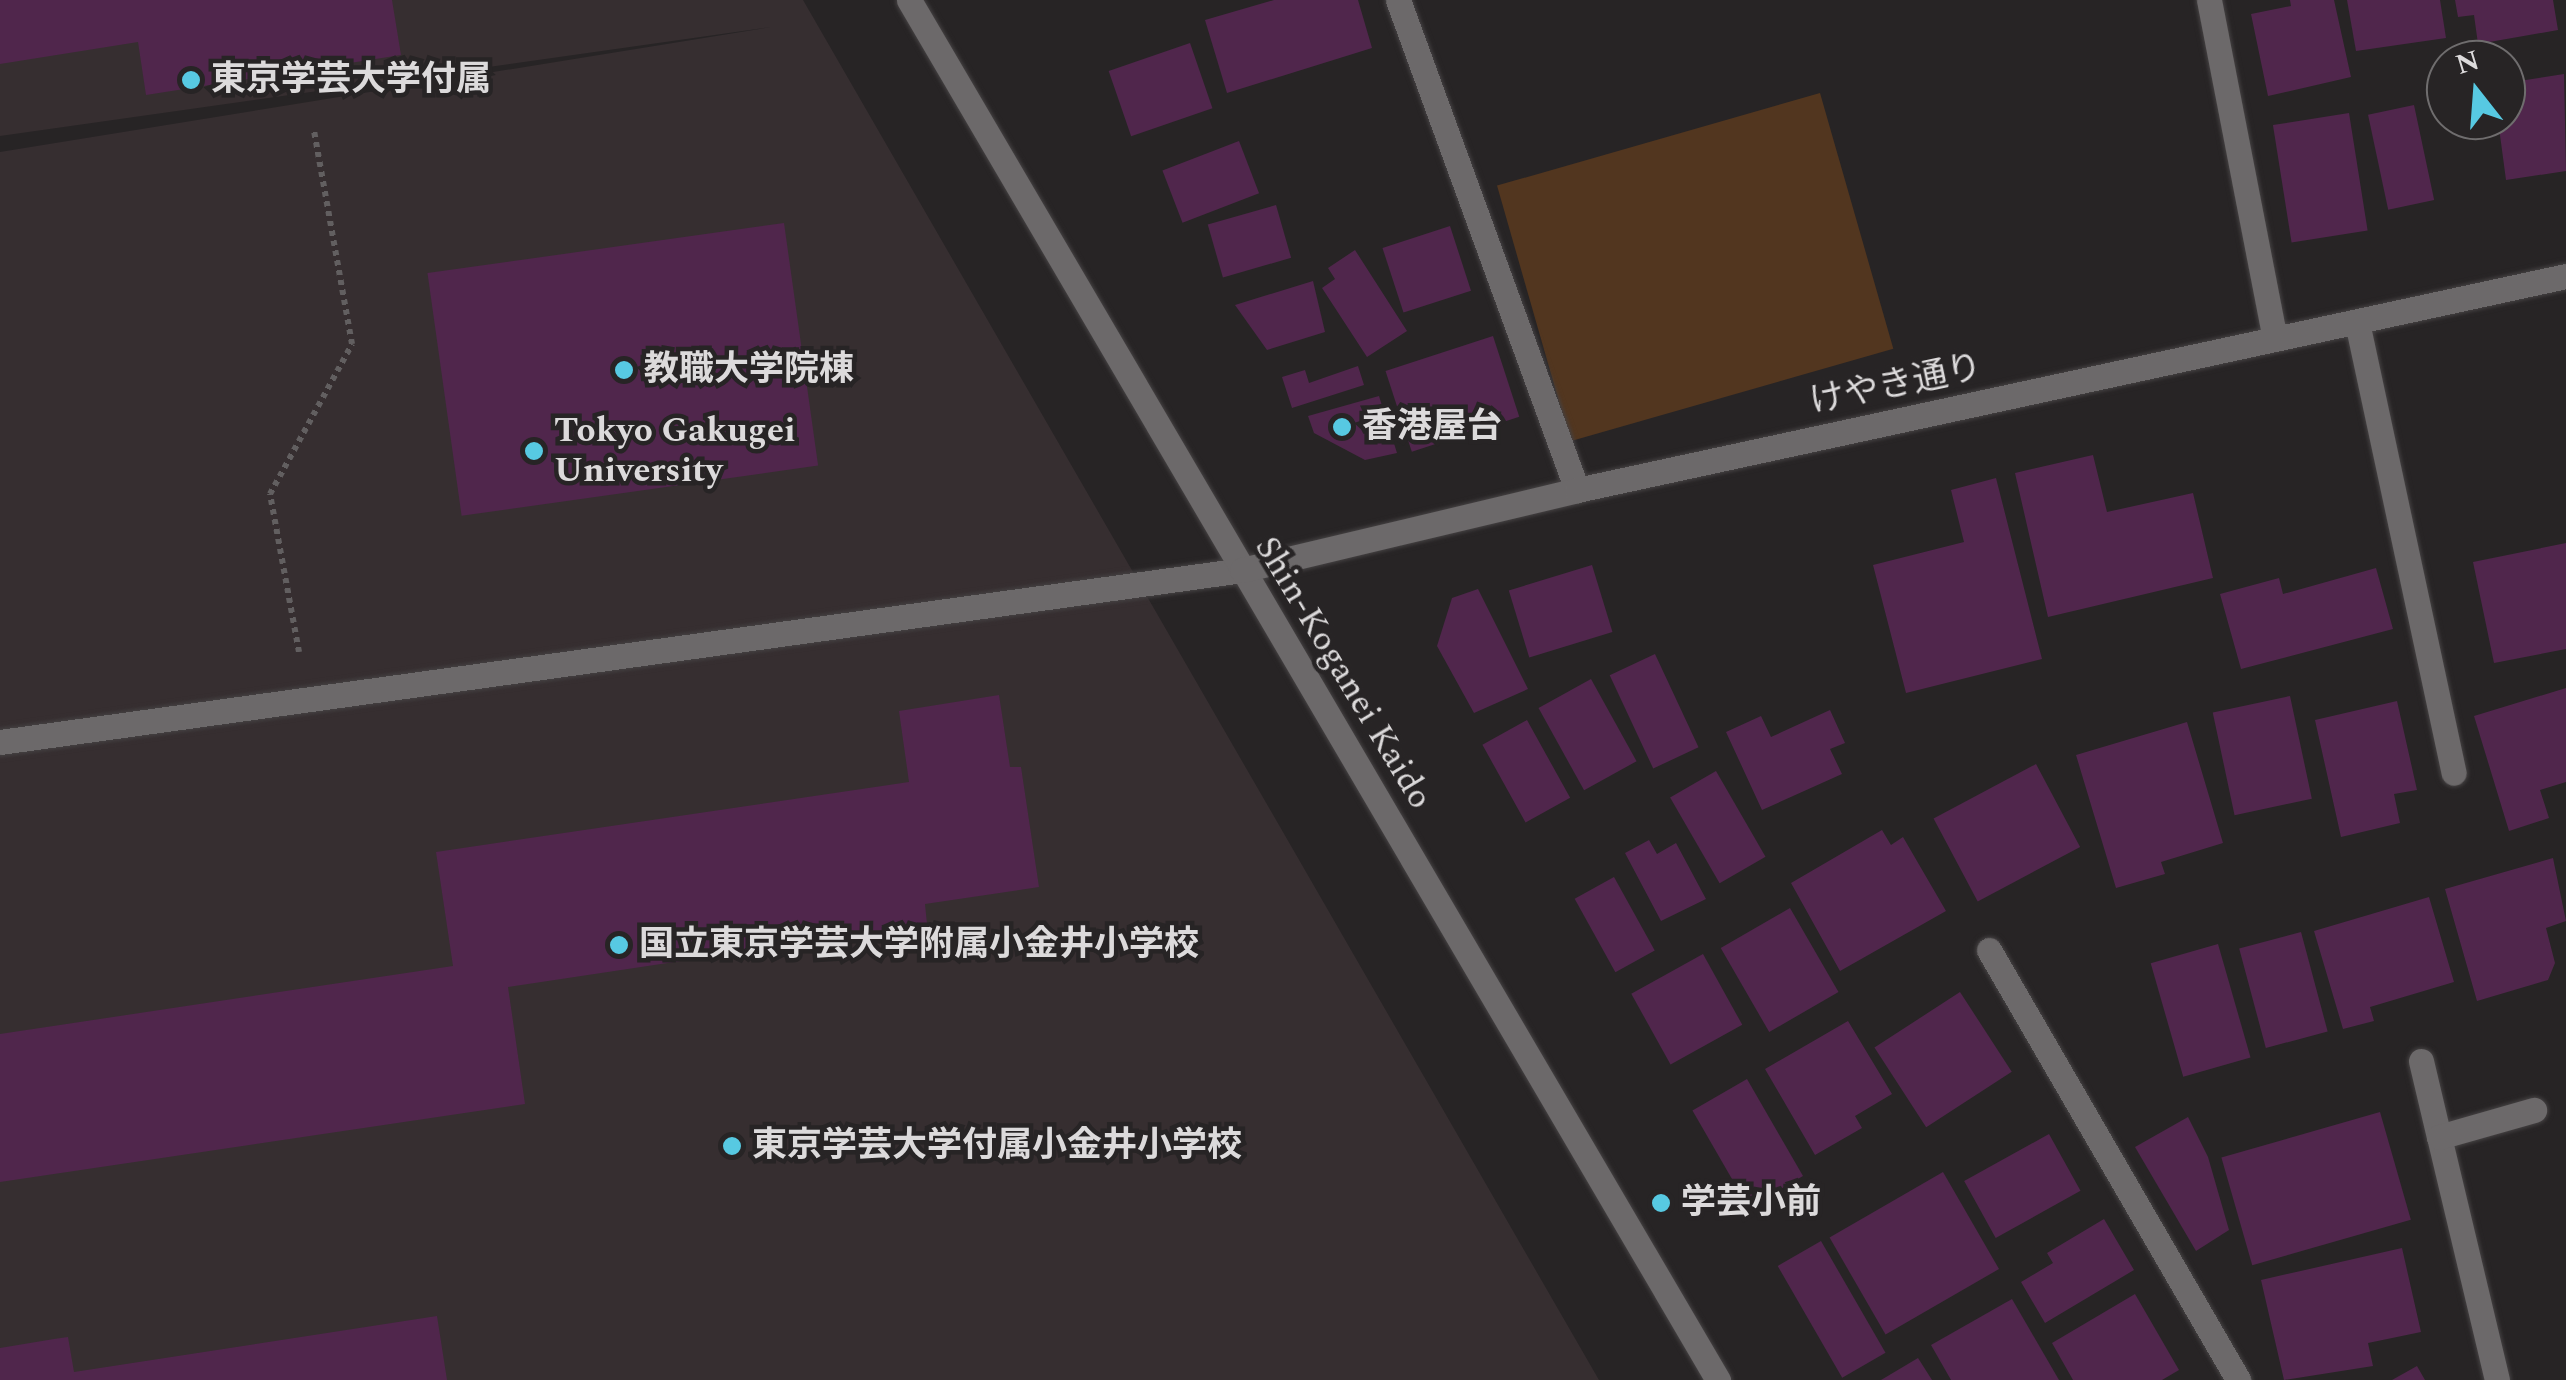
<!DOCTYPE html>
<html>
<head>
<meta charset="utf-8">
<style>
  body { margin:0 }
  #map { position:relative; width:2566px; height:1380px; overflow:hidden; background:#272425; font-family:Spectral,"Noto Sans JP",serif }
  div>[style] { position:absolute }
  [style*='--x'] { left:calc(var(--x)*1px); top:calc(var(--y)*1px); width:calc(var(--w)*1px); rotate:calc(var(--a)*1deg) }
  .built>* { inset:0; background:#362e30 }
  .green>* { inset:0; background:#52361f; transform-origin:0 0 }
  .building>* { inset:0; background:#50264c; transform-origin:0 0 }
  .path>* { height:6px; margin-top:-3px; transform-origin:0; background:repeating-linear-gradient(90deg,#625f60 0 5px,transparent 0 10px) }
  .roads { filter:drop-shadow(0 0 2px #454243) drop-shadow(0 0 2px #454243) }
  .lane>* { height:25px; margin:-12.5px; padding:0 12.5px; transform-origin:12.5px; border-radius:12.5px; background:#6c696a }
  .secondary>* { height:25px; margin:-12.5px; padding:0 12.5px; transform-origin:12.5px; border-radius:12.5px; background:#6c696a }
  .dots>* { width:28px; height:28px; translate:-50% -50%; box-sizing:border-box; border:5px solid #272425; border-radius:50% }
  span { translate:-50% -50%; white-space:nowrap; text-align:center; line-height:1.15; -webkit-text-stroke:9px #272425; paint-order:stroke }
  .poi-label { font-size:35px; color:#dcdadb; font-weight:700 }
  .left { translate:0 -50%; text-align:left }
  .street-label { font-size:35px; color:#dcdadb }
  .north { position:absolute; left:2426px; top:40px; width:100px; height:100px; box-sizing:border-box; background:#272425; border:2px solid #6f6d6e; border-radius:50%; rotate:343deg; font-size:28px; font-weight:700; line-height:40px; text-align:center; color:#dcdadb }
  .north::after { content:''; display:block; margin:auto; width:35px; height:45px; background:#57c9e2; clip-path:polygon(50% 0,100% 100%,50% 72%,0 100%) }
</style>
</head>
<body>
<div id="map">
  <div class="built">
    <i style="clip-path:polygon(0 0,803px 0,1599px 1380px,0 1380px,0 152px,771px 27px,0 136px)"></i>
  </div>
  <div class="green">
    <i style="left:1820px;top:93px;width:266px;height:336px;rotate:74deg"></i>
  </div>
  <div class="building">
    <i style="clip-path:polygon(0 0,392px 0,401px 55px,146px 95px,138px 42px,0 64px)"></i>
    <i style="clip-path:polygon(1274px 0,1358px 0,1372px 48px,1227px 93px,1205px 20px)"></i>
    <i style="clip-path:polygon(2290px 0,2334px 0,2351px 77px,2268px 96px,2251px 14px,2291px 6px)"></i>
    <i style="clip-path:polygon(2347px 0,2440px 0,2446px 38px,2356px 51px)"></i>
    <i style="clip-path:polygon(2455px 0,2553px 0,2558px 30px,2478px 44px,2474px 15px,2458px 17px)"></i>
    <i style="left:1190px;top:43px;width:69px;height:86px;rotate:71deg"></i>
    <i style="clip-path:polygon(2564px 74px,2566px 171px,2506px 180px,2498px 120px,2506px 120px,2506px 83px)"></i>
    <i style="left:2414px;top:105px;width:97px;height:47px;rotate:78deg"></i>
    <i style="left:2349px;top:113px;width:119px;height:77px;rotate:81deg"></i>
    <i style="left:1239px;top:141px;width:56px;height:82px;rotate:69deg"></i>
    <i style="left:1276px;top:205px;width:55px;height:71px;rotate:74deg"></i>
    <i style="left:784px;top:223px;width:245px;height:360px;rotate:82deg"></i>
    <i style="left:1450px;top:226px;width:68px;height:71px;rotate:72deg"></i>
    <i style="clip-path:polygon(1355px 250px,1407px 331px,1367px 357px,1322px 288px,1335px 279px,1328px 268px)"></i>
    <i style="clip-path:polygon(1313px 281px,1325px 332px,1267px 350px,1235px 305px)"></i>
    <i style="left:1493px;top:336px;width:85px;height:113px;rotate:72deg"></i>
    <i style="clip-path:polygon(1358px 366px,1364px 385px,1292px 408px,1282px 377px,1305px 370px,1309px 383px)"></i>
    <i style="clip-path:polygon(1379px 396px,1397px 453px,1365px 460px,1314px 433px,1308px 416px)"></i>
    <i style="clip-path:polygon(2093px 455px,2107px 512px,2193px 493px,2213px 578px,2048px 617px,2015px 473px)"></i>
    <i style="clip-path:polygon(1996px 478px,2042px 659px,1906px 693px,1873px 565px,1964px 542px,1951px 490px)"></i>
    <i style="clip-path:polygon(2566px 543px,2566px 649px,2494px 663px,2473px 562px)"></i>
    <i style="left:1592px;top:565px;width:70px;height:87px;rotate:73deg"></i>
    <i style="clip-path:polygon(2376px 568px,2393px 629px,2241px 669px,2220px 594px,2279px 578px,2283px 594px)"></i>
    <i style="clip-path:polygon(1478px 589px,1528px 689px,1474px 713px,1437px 646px,1452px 598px)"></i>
    <i style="left:1655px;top:654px;width:103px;height:50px;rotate:65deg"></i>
    <i style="left:1591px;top:679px;width:94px;height:60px;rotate:61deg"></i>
    <i style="clip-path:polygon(2566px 688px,2566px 782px,2540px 790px,2549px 818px,2509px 831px,2474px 716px)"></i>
    <i style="clip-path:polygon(999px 695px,1010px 767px,1021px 767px,1039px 887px,925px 904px,927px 924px,508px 987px,525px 1104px,0 1182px,0 1034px,453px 966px,436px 852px,909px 782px,899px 711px)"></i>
    <i style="left:2290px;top:696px;width:105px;height:79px;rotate:78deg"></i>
    <i style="clip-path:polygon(2397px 701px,2417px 790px,2394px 794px,2400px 823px,2341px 837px,2315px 720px)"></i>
    <i style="clip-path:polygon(1830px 710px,1845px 743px,1830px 749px,1842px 774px,1762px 810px,1726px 732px,1761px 716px,1771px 737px)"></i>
    <i style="left:1527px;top:720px;width:89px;height:51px;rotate:61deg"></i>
    <i style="clip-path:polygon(2187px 722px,2223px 843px,2161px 862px,2165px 874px,2116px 888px,2076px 755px)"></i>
    <i style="left:2036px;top:764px;width:94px;height:116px;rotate:62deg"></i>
    <i style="left:1716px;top:771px;width:99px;height:53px;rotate:60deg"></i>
    <i style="clip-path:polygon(1882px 830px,1891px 845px,1903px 837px,1946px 911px,1840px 971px,1791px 883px)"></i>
    <i style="clip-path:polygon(1649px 840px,1657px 854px,1676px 843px,1706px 899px,1661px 921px,1625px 853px)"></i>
    <i style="clip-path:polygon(2553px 858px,2566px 921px,2546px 928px,2555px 963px,2548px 980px,2477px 1001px,2445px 889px)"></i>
    <i style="left:1614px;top:877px;width:84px;height:45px;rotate:61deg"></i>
    <i style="clip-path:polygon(2429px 897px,2454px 982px,2370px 1007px,2374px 1021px,2343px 1029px,2314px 931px)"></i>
    <i style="left:1790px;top:908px;width:97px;height:80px;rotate:60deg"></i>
    <i style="left:2301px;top:932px;width:103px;height:64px;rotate:75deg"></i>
    <i style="left:2218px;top:944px;width:118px;height:70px;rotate:74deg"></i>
    <i style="left:1703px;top:954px;width:81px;height:82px;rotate:61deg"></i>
    <i style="left:1960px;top:992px;width:95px;height:102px;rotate:57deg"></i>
    <i style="clip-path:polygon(1848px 1021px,1892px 1094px,1855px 1116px,1862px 1128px,1815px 1155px,1765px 1069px)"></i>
    <i style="left:1747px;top:1079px;width:112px;height:63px;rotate:60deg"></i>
    <i style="left:2380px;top:1112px;width:112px;height:165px;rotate:74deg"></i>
    <i style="clip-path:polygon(2188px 1117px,2208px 1157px,2229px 1230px,2196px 1251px,2135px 1147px)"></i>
    <i style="left:2049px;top:1134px;width:65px;height:97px;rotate:61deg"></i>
    <i style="left:1943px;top:1172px;width:112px;height:131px;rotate:60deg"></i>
    <i style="clip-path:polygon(2104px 1219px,2134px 1270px,2045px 1323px,2021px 1282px,2053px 1263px,2047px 1253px)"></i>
    <i style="left:1821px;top:1241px;width:129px;height:50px;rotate:60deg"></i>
    <i style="clip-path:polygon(2402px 1248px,2421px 1332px,2368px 1343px,2373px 1366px,2284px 1380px,2261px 1280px)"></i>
    <i style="clip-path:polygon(2135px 1294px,2179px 1370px,2162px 1380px,2073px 1380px,2052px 1343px)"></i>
    <i style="clip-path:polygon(2012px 1299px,2059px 1380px,1951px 1380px,1931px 1345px)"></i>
    <i style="clip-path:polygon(437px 1316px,447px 1380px,0 1380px,0 1348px,54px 1339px,68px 1337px,74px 1372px)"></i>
    <i style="clip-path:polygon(1918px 1358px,1932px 1380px,1881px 1380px)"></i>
    <i style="clip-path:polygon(2417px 1366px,2425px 1380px,2392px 1380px)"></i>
  </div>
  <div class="path">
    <i style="--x:299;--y:652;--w:161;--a:-100.4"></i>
    <i style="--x:270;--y:494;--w:171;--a:-61.3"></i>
    <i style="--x:352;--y:344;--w:217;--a:-100.1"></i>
  </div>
  <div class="roads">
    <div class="lane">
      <i style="--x:1398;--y:0;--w:522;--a:69.93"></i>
      <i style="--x:2209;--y:0;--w:345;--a:79"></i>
      <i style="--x:2357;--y:322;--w:461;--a:77.9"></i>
      <i style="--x:0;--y:742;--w:1254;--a:-7.88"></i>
      <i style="--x:1989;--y:950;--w:497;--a:59.9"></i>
      <i style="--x:2421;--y:1061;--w:78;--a:76.7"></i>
      <i style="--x:2497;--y:1380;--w:250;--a:-103.4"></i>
      <i style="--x:2439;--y:1137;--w:99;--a:-15.9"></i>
    </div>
    <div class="secondary">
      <i style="--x:909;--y:0;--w:1600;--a:59.62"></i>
      <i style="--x:1242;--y:570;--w:344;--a:-13.4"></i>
      <i style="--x:1577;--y:490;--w:1012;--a:-12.21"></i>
    </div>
  </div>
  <div class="dots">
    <i style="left:191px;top:80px;background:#57c9e2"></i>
    <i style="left:624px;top:370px;background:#57c9e2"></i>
    <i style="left:1342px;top:427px;background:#57c9e2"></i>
    <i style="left:534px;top:451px;background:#57c9e2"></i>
    <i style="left:619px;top:945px;background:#57c9e2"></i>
    <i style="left:732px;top:1146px;background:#57c9e2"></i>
    <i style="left:1661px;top:1203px;background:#57c9e2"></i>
  </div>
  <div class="poi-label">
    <span class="left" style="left:211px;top:80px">東京学芸大学付属</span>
    <span class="left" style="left:644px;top:370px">教職大学院棟</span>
    <span class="left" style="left:1362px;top:427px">香港屋台</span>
    <span class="left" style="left:554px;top:451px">Tokyo Gakugei<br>University</span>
    <span class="left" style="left:639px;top:945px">国立東京学芸大学附属小金井小学校</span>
    <span class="left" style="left:752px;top:1146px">東京学芸大学付属小金井小学校</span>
    <span class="left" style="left:1681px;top:1203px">学芸小前</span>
  </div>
  <div class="street-label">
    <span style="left:1896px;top:385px;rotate:-12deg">けやき通り</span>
    <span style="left:1343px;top:673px;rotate:59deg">Shin-Koganei Kaido</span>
  </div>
  <div class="north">N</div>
</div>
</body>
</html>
